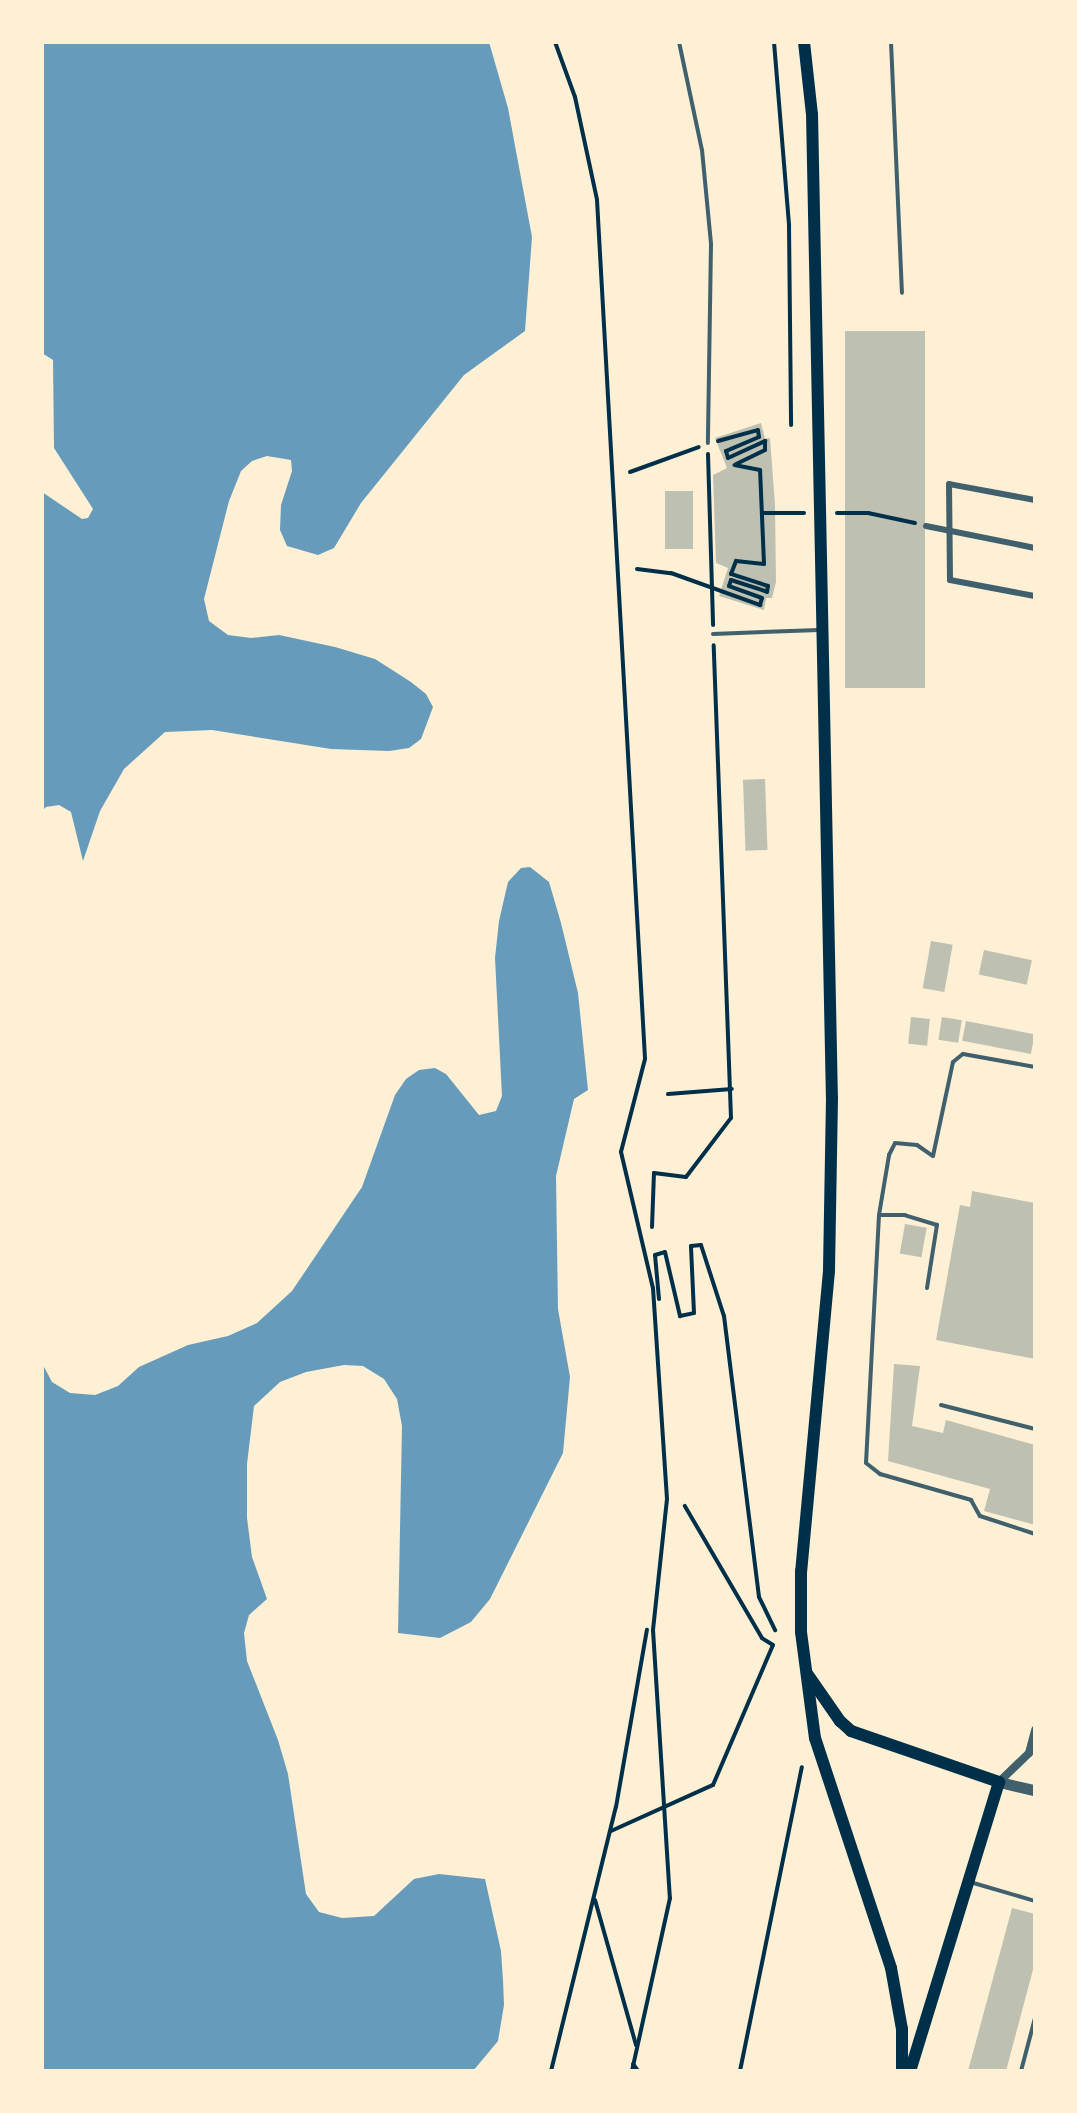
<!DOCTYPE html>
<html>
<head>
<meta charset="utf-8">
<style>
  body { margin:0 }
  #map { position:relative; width:1077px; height:2113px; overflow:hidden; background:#fdf0d5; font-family:"IBM Plex Sans",sans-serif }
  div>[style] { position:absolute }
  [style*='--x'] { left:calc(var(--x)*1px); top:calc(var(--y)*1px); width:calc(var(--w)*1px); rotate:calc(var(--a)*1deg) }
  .water>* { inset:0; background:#669bbc }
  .building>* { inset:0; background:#bec0b2; transform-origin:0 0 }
  .path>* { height:4px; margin:-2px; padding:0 2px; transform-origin:2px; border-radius:2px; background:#003049 }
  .service>* { height:4px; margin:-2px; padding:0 2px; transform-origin:2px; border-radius:2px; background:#3f606c }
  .pedestrian>* { height:6px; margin:-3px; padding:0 3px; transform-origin:3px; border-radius:3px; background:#3f606c }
  .minor>* { height:8px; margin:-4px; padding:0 4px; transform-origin:4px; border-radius:4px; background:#3f606c }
  .tertiary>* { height:11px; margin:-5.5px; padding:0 5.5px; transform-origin:5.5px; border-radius:5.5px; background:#3f606c }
  .secondary>* { height:12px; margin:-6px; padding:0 6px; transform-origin:6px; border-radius:6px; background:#003049 }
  span { translate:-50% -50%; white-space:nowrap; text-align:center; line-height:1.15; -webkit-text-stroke:8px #fdf0d5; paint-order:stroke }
  .frame { position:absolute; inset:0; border:44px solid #fdf0d5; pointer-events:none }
</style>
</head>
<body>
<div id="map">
  <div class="water">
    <i style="clip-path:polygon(42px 42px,489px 42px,508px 108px,532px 237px,525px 331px,464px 375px,361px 503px,334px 548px,318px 555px,287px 546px,280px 530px,281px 505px,292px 471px,291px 460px,267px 456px,252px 461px,241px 471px,229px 501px,204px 599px,209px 621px,228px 635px,251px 638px,279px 635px,335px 647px,375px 659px,411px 682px,426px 694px,433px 707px,421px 739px,409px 748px,389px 751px,331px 749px,212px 730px,165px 732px,124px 769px,100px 811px,83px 861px,71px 812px,59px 805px,46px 807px,42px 811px,42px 492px,82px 519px,88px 518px,93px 509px,54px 448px,53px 360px,42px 353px)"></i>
    <i style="clip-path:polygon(530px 867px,549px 882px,561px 923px,578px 993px,588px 1090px,574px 1099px,556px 1176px,558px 1309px,570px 1377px,563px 1453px,490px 1599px,471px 1622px,440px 1638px,398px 1633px,402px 1426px,397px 1399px,384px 1379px,363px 1366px,344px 1365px,306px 1372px,280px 1382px,254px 1406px,247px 1464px,247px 1518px,252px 1557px,267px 1599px,249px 1615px,244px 1633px,247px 1661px,278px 1740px,288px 1774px,306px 1894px,319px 1912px,342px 1918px,374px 1916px,414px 1879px,439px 1874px,485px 1879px,501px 1951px,503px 1980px,504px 2005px,498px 2041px,473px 2071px,42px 2071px,42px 1363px,52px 1382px,70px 1393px,95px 1395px,118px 1386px,139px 1367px,188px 1345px,228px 1336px,257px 1323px,292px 1291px,362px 1187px,395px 1095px,406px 1079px,419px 1070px,435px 1068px,446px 1074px,479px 1115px,496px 1111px,502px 1096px,495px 958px,499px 921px,508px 882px,521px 868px)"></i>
  </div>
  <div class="building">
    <i style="left:925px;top:331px;width:357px;height:80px;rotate:90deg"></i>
    <i style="clip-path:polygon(761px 423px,765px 439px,770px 438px,775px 505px,776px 582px,772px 598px,766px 598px,764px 610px,719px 596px,728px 568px,716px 563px,713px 475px,727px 468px,715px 438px)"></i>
    <i style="left:665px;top:491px;width:28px;height:58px"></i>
    <i style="left:765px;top:779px;width:71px;height:22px;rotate:88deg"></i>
    <i style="left:931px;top:941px;width:22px;height:48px;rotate:10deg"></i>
    <i style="left:984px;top:950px;width:49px;height:25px;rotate:12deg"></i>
    <i style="left:911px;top:1017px;width:19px;height:27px;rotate:6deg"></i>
    <i style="left:942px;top:1017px;width:20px;height:23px;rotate:9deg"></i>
    <i style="left:966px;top:1021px;width:70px;height:20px;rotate:11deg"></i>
    <i style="clip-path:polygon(972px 1191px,1035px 1203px,1035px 1359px,936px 1340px,960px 1205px,970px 1207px)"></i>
    <i style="left:905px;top:1224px;width:22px;height:30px;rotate:10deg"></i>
    <i style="clip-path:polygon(894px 1364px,920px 1366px,912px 1426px,943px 1433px,946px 1420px,1035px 1445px,1035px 1525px,984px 1511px,990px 1489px,888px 1461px)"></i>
    <i style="clip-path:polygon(1012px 1908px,1035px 1914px,1035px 1962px,1006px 2071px,968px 2071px)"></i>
  </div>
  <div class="path">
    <i style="--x:555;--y:42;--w:59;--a:70"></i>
    <i style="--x:575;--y:97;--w:105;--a:77.9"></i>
    <i style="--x:597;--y:200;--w:860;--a:86.8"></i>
    <i style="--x:645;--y:1059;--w:96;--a:104.5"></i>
    <i style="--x:621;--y:1152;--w:140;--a:76.8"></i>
    <i style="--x:653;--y:1288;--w:211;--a:86.2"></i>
    <i style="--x:667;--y:1499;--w:132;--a:96.1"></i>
    <i style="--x:653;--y:1630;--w:269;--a:86.4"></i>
    <i style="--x:670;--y:1898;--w:177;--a:102.4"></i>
    <i style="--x:774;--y:42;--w:185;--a:85.3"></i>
    <i style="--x:789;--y:226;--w:199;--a:89.4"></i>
    <i style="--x:718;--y:441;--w:41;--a:-15.4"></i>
    <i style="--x:758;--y:430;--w:7;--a:82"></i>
    <i style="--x:759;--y:437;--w:36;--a:157"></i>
    <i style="--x:726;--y:451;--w:7;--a:74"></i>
    <i style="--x:728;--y:458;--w:41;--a:-24.7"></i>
    <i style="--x:765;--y:441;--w:9;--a:90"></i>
    <i style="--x:765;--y:450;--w:32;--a:154"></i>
    <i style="--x:708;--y:454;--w:171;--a:88.3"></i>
    <i style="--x:630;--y:472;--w:73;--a:-19.9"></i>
    <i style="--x:762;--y:513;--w:42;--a:0"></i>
    <i style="--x:837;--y:513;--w:31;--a:0"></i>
    <i style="--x:868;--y:513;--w:48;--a:12"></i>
    <i style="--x:637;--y:569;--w:34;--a:7"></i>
    <i style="--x:671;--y:573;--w:95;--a:19.8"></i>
    <i style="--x:760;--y:605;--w:7;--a:-74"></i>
    <i style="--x:762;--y:598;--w:35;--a:-160"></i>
    <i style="--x:729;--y:586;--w:6;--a:-72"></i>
    <i style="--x:731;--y:580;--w:38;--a:18"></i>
    <i style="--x:767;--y:592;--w:6;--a:-81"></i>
    <i style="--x:768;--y:586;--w:39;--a:-162"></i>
    <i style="--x:731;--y:574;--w:14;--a:-69"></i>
    <i style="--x:736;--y:561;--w:28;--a:6"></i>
    <i style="--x:764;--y:564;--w:94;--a:-92.4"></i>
    <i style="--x:760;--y:470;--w:26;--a:-169"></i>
    <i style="--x:668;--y:1094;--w:64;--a:-4.5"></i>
    <i style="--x:652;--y:1227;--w:54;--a:-87.9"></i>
    <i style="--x:654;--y:1173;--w:32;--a:7"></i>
    <i style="--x:686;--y:1177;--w:74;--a:-52.7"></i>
    <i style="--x:731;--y:1118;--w:473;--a:-92.1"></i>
    <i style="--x:659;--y:1299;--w:44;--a:-95.2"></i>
    <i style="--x:655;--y:1255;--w:10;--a:-17"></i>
    <i style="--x:665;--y:1252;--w:66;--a:76.8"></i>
    <i style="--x:680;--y:1316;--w:14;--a:-12"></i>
    <i style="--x:694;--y:1313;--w:67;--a:-92.6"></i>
    <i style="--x:691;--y:1246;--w:10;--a:-6"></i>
    <i style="--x:701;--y:1245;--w:75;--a:72.1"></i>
    <i style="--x:724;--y:1316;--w:283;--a:82.9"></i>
    <i style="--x:759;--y:1597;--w:37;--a:64"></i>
    <i style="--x:611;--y:1831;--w:112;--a:-24.3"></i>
    <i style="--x:713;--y:1785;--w:152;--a:-66.8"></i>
    <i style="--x:773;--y:1645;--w:13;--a:-148"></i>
    <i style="--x:762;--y:1638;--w:153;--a:-120.3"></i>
    <i style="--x:595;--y:1900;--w:151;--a:74.2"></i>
    <i style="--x:633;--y:2064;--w:9;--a:54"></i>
    <i style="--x:551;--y:2071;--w:272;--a:-76.2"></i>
    <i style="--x:616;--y:1807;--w:180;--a:-80.1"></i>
    <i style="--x:740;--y:2071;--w:310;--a:-78.5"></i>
  </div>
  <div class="service">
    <i style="--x:679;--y:42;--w:110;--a:78"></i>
    <i style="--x:702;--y:150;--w:94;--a:84.5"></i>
    <i style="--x:711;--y:244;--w:199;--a:90.9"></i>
    <i style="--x:891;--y:42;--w:251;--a:87.5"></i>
    <i style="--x:713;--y:634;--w:106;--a:-2.2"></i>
    <i style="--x:879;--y:1215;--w:61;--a:-80.5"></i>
    <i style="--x:889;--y:1155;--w:13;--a:-63"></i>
    <i style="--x:895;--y:1143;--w:22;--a:5"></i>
    <i style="--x:917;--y:1145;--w:19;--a:35"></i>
    <i style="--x:933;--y:1156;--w:96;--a:-78"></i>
    <i style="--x:953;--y:1062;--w:13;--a:-39"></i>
    <i style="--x:963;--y:1054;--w:73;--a:10.2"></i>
    <i style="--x:927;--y:1288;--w:64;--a:-81"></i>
    <i style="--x:937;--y:1225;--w:34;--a:-163"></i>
    <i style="--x:905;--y:1215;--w:26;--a:180"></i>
    <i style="--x:879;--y:1215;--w:248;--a:93"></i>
    <i style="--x:866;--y:1463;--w:18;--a:38"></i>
    <i style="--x:880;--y:1474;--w:95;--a:15.9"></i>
    <i style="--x:971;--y:1500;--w:18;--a:61"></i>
    <i style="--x:980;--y:1516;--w:58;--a:18.1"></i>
    <i style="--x:941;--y:1405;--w:97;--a:14.3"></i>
    <i style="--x:970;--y:1882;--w:68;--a:16.3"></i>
    <i style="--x:1021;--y:2071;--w:55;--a:-75.2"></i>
  </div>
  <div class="pedestrian">
    <i style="--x:1035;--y:500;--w:87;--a:-169.5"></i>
    <i style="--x:949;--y:484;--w:96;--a:89.4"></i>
    <i style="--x:950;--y:580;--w:86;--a:10.7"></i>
    <i style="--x:926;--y:526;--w:111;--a:11.4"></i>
  </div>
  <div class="minor">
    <i style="--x:999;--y:1782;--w:42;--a:-44"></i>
    <i style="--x:1029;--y:1753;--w:24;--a:-75"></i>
  </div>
  <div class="tertiary">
    <i style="--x:999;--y:1782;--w:37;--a:13"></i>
  </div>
  <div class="secondary">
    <i style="--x:804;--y:42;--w:72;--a:83.7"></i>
    <i style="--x:812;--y:114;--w:984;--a:88.84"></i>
    <i style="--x:832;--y:1098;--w:173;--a:91"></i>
    <i style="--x:829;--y:1271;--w:301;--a:95.3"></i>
    <i style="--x:801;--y:1571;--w:61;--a:90"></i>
    <i style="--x:801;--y:1632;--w:107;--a:82.5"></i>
    <i style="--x:815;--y:1738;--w:242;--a:71.7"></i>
    <i style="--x:891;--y:1968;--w:62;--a:79.8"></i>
    <i style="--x:902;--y:2029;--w:42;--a:90"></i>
    <i style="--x:808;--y:1675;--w:56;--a:55.2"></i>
    <i style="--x:840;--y:1721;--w:15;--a:42"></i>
    <i style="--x:851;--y:1731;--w:157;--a:19"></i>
    <i style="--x:999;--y:1782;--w:302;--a:107.1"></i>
  </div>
  <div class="frame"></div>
</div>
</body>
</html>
